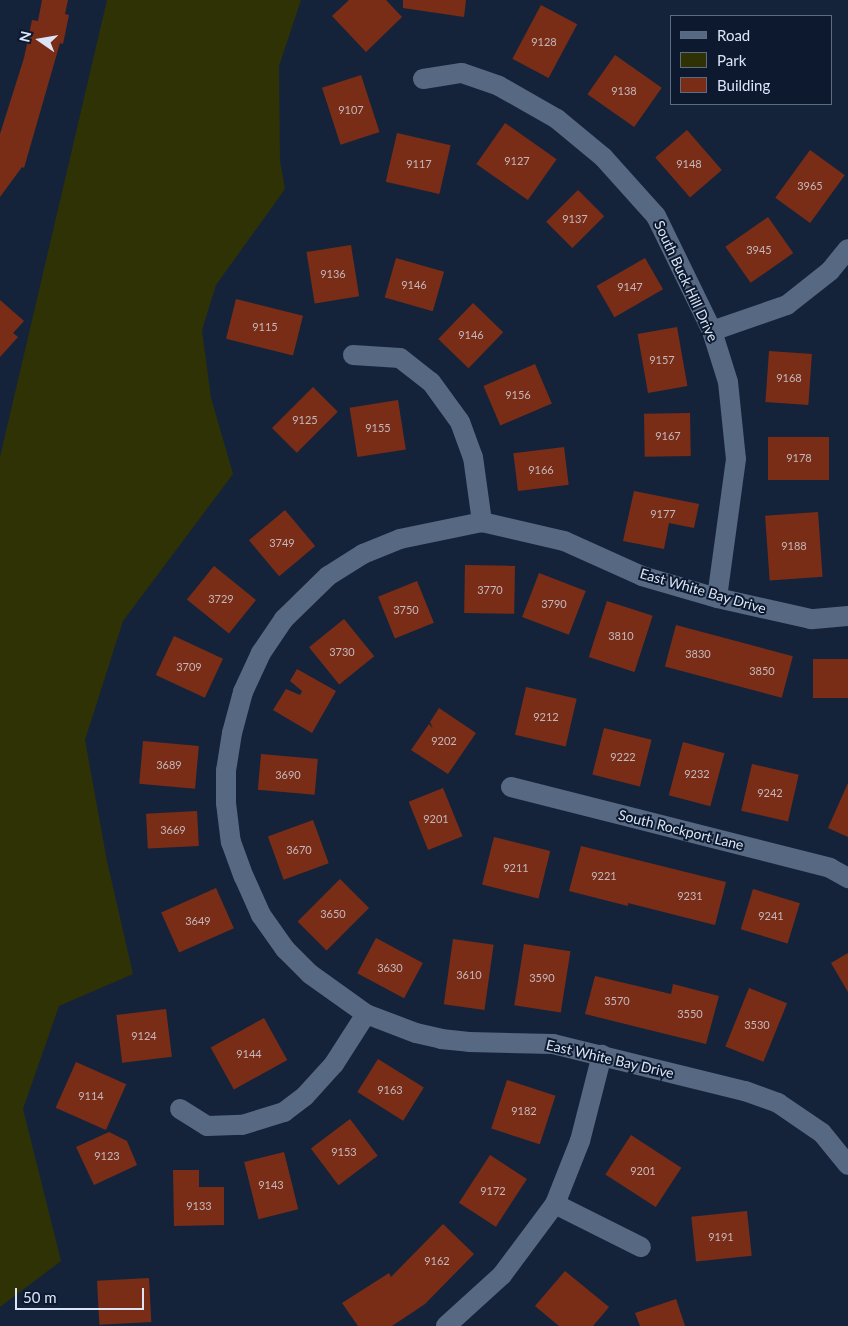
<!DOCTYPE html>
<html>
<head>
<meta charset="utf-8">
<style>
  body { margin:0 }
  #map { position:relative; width:848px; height:1326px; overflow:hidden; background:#15233a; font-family:Lato,sans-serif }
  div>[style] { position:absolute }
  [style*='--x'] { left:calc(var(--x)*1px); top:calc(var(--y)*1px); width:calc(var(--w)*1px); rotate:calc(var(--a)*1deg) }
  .green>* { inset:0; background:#2e3205 }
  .building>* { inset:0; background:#7a2d16; transform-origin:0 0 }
  .minor>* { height:20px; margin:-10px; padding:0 10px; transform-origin:10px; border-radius:10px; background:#576883 }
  span { translate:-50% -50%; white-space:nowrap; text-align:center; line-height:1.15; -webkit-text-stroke:4px #0c192f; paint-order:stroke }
  .number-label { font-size:11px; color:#c3b7bd }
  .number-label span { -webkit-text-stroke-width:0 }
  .street-label { font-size:14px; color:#dbe5f5 }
  .legend { position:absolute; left:670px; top:15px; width:162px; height:90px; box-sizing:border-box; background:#0c192f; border:1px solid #5f6b7e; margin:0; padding:6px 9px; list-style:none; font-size:15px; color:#dbe5f5 }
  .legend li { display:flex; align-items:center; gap:10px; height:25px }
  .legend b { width:25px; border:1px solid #5f6b7e }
  .north { position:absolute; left:15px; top:15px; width:50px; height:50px; -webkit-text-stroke:4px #0c192f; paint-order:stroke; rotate:283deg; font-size:14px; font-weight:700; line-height:20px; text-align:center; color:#dbe5f5 }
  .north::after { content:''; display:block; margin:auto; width:18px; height:22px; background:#dbe5f5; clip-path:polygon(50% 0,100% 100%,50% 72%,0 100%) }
  .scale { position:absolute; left:15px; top:1288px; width:129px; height:22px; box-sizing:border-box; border:2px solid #dbe5f5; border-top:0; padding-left:6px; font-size:15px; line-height:18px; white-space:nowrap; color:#dbe5f5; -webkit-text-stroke:4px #0c192f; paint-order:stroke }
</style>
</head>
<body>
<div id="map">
  <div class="green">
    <i style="clip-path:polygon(107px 0,301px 0,279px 66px,280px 161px,285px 189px,216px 285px,202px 330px,211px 398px,233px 474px,123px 621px,85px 740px,107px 861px,133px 974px,59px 1006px,23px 1109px,61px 1261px,0 1307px,0 457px)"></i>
  </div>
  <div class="building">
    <i style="clip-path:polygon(42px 0,68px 0,65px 14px,69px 15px,63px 44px,60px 43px,24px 168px,22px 167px,0 197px,0 134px,24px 58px,32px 20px,38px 21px)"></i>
    <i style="clip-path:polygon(349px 0,386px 0,402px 17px,366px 52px,332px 16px)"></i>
    <i style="clip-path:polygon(403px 0,466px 0,464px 17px,403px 8px)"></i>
    <i style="left:541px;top:5px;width:41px;height:61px;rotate:28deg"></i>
    <i style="left:615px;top:55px;width:57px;height:48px;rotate:35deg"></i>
    <i style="left:361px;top:75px;width:60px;height:41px;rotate:72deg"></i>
    <i style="left:505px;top:123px;width:63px;height:50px;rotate:35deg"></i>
    <i style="left:687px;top:130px;width:53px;height:42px;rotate:49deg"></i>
    <i style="left:397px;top:133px;width:55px;height:50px;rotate:13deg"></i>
    <i style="left:810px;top:150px;width:43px;height:59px;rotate:36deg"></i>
    <i style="left:578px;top:190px;width:37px;height:45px;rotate:45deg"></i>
    <i style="left:768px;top:217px;width:44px;height:52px;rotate:55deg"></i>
    <i style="left:351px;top:245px;width:52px;height:45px;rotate:81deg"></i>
    <i style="left:396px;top:258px;width:50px;height:41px;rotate:16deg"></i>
    <i style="left:645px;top:258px;width:36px;height:56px;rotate:60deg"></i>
    <i style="left:236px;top:299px;width:69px;height:41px;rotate:14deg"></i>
    <i style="clip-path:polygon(0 300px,24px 321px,13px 333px,18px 337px,0 357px)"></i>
    <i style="left:473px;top:303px;width:42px;height:50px;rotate:44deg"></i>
    <i style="left:677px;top:327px;width:60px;height:40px;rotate:80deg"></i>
    <i style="left:769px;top:351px;width:43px;height:51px;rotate:4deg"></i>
    <i style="left:535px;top:364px;width:43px;height:56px;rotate:67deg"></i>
    <i style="left:313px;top:387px;width:35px;height:58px;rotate:45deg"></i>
    <i style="left:398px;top:400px;width:50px;height:49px;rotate:81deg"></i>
    <i style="left:690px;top:413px;width:43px;height:46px;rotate:89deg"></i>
    <i style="left:768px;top:437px;width:61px;height:43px"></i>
    <i style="left:564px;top:447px;width:38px;height:51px;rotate:83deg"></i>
    <i style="clip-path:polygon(634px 491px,699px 504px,694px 528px,669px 523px,664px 549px,623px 541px)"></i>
    <i style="left:285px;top:510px;width:47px;height:47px;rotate:50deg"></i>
    <i style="left:818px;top:512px;width:65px;height:53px;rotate:86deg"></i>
    <i style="left:465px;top:565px;width:50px;height:48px;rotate:1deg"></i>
    <i style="left:214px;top:566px;width:54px;height:43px;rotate:39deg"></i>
    <i style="left:539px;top:573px;width:50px;height:47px;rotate:21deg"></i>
    <i style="left:417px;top:581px;width:45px;height:42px;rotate:68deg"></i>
    <i style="left:607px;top:601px;width:48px;height:59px;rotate:18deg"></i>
    <i style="left:344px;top:619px;width:48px;height:45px;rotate:51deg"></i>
    <i style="left:676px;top:625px;width:121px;height:43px;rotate:15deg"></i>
    <i style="left:174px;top:636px;width:54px;height:43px;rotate:25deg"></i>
    <i style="left:848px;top:659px;width:39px;height:35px;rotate:90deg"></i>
    <i style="clip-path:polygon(297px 669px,336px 691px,312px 733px,273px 710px,286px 689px,300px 695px,302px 691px,290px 681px)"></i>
    <i style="left:526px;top:687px;width:52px;height:49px;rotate:13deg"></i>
    <i style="clip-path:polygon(439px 708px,476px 733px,448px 774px,411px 750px,429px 724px,433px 729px,430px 722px)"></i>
    <i style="left:604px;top:728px;width:49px;height:48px;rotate:14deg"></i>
    <i style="left:143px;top:741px;width:56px;height:43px;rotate:5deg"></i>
    <i style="left:683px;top:742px;width:43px;height:55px;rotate:15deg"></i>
    <i style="left:261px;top:754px;width:57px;height:36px;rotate:5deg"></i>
    <i style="left:752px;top:764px;width:48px;height:48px;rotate:13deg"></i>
    <i style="clip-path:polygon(848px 783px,848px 837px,828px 828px)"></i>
    <i style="left:443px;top:788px;width:52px;height:37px;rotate:68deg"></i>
    <i style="left:197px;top:811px;width:35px;height:51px;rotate:87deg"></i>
    <i style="left:313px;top:820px;width:46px;height:48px;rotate:70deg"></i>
    <i style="left:494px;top:837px;width:58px;height:49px;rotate:14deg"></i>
    <i style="clip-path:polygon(581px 846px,726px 882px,715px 925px,628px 903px,628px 906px,569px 891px)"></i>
    <i style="left:340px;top:879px;width:41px;height:60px;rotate:45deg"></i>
    <i style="left:216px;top:888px;width:44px;height:60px;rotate:66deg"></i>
    <i style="left:753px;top:889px;width:49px;height:42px;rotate:17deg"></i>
    <i style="left:376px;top:938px;width:53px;height:40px;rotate:28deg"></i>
    <i style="left:453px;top:939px;width:41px;height:66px;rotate:8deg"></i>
    <i style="left:524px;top:944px;width:47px;height:62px;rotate:9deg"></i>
    <i style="clip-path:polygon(848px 953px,848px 992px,831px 963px)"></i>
    <i style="clip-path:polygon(595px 976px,671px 994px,673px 984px,719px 996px,706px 1044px,585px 1014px)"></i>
    <i style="left:749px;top:988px;width:41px;height:63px;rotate:22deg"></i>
    <i style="left:166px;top:1009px;width:48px;height:50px;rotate:83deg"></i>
    <i style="left:264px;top:1018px;width:48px;height:61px;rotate:61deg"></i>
    <i style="left:378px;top:1059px;width:54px;height:39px;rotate:32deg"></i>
    <i style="left:76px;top:1062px;width:55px;height:50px;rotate:24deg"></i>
    <i style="left:507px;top:1080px;width:51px;height:51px;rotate:18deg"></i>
    <i style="left:350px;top:1119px;width:46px;height:49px;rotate:53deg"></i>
    <i style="clip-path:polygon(109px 1132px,127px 1141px,137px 1165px,94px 1185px,76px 1147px)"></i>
    <i style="left:631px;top:1135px;width:60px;height:47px;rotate:33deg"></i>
    <i style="left:284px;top:1152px;width:59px;height:41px;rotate:76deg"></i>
    <i style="left:490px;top:1155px;width:44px;height:57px;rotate:33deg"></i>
    <i style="clip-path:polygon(173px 1170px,199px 1170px,199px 1187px,224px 1187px,224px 1225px,174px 1226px)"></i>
    <i style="left:747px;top:1211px;width:45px;height:56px;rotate:84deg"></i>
    <i style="clip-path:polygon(443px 1224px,474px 1254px,425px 1304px,392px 1326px,358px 1326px,342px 1303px,389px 1273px,391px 1277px)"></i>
    <i style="clip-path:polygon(565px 1271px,609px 1307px,593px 1326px,559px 1326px,535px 1306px)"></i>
    <i style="left:149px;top:1278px;width:44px;height:52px;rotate:87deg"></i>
    <i style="clip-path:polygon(676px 1299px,685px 1326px,640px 1326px,635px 1313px)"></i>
  </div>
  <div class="minor">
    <i style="--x:423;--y:79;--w:39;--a:-9"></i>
    <i style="--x:462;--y:73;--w:39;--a:19"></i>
    <i style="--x:499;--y:86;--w:67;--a:29.6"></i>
    <i style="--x:557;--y:119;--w:60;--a:39.6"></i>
    <i style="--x:603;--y:157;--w:79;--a:48.1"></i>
    <i style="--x:656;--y:216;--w:128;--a:64"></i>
    <i style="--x:712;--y:331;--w:53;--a:72.6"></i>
    <i style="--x:728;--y:382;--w:77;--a:84.1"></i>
    <i style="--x:736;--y:459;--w:140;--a:97.8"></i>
    <i style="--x:712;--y:331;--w:79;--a:-19.1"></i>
    <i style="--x:787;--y:305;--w:55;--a:-38.3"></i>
    <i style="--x:830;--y:271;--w:28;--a:-51"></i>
    <i style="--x:353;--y:355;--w:47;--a:3.7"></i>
    <i style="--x:400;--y:358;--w:39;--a:38"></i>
    <i style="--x:431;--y:382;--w:49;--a:54.1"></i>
    <i style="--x:460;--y:422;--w:37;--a:70"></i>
    <i style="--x:473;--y:457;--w:66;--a:82.1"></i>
    <i style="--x:848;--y:616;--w:37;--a:175"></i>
    <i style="--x:811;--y:619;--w:96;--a:-167.4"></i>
    <i style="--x:717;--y:598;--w:78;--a:-163.7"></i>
    <i style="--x:642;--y:576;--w:85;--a:-155.8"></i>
    <i style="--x:564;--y:541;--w:84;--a:-167"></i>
    <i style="--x:482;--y:522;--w:84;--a:168.3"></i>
    <i style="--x:400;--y:539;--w:40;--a:158"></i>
    <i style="--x:363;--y:554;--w:41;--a:147.8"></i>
    <i style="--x:328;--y:576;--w:62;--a:135.7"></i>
    <i style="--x:284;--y:619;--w:41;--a:124.1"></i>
    <i style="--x:261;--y:653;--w:43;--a:114.8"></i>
    <i style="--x:243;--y:692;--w:42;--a:105"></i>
    <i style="--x:232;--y:733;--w:37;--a:99"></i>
    <i style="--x:226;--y:770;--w:33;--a:90"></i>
    <i style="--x:226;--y:803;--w:39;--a:83"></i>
    <i style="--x:231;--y:842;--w:37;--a:70"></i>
    <i style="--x:244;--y:877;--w:42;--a:65.9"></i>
    <i style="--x:261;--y:915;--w:42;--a:54.8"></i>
    <i style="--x:285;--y:949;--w:35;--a:45"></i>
    <i style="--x:310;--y:974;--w:69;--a:35.5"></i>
    <i style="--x:366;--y:1014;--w:53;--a:20.8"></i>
    <i style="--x:416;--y:1033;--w:26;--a:13"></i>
    <i style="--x:441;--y:1039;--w:28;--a:6"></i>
    <i style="--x:469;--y:1042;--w:84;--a:1.4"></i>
    <i style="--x:553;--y:1044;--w:198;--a:13.8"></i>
    <i style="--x:745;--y:1091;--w:35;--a:20"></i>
    <i style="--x:778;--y:1103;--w:53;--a:34.3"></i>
    <i style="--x:822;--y:1133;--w:41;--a:50.9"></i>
    <i style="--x:511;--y:787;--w:329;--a:14.2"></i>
    <i style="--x:830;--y:868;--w:21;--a:29"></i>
    <i style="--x:180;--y:1109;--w:32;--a:32"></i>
    <i style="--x:207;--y:1126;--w:35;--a:-2"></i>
    <i style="--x:242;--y:1125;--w:44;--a:-17.2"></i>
    <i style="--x:284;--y:1112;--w:26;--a:-37"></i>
    <i style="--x:305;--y:1096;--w:43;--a:-47.8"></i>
    <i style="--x:334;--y:1064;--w:59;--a:-57.4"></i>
    <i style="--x:555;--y:1204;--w:96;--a:26.6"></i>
    <i style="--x:446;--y:1326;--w:76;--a:-42.3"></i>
    <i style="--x:502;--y:1275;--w:89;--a:-53.3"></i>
    <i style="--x:555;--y:1204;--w:68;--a:-68.4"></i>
    <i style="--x:580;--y:1141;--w:89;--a:-75.7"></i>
  </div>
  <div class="number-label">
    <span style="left:544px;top:42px">9128</span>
    <span style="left:624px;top:91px">9138</span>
    <span style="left:351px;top:110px">9107</span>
    <span style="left:517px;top:161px">9127</span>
    <span style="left:419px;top:164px">9117</span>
    <span style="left:689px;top:164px">9148</span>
    <span style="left:810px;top:186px">3965</span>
    <span style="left:575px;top:219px">9137</span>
    <span style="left:759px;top:250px">3945</span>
    <span style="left:333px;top:274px">9136</span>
    <span style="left:414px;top:285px">9146</span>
    <span style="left:630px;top:287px">9147</span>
    <span style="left:265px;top:327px">9115</span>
    <span style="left:471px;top:335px">9146</span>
    <span style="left:662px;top:360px">9157</span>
    <span style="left:789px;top:378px">9168</span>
    <span style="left:518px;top:395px">9156</span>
    <span style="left:305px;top:420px">9125</span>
    <span style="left:378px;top:428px">9155</span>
    <span style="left:668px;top:436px">9167</span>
    <span style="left:799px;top:458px">9178</span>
    <span style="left:541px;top:470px">9166</span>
    <span style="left:663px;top:514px">9177</span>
    <span style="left:282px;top:543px">3749</span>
    <span style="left:794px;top:546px">9188</span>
    <span style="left:490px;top:590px">3770</span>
    <span style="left:221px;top:599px">3729</span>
    <span style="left:554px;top:604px">3790</span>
    <span style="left:406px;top:610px">3750</span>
    <span style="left:621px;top:636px">3810</span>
    <span style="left:342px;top:652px">3730</span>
    <span style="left:698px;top:654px">3830</span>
    <span style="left:189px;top:667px">3709</span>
    <span style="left:762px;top:671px">3850</span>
    <span style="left:546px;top:717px">9212</span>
    <span style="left:444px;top:741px">9202</span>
    <span style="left:623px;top:757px">9222</span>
    <span style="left:169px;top:765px">3689</span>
    <span style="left:697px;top:774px">9232</span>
    <span style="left:288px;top:775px">3690</span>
    <span style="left:770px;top:793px">9242</span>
    <span style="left:436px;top:819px">9201</span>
    <span style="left:173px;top:830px">3669</span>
    <span style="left:299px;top:850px">3670</span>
    <span style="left:516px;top:868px">9211</span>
    <span style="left:604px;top:876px">9221</span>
    <span style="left:690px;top:896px">9231</span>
    <span style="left:333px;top:914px">3650</span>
    <span style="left:771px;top:916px">9241</span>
    <span style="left:198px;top:921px">3649</span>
    <span style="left:390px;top:968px">3630</span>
    <span style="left:469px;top:975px">3610</span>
    <span style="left:542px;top:978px">3590</span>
    <span style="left:617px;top:1001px">3570</span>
    <span style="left:690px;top:1014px">3550</span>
    <span style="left:757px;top:1025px">3530</span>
    <span style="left:144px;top:1036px">9124</span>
    <span style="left:249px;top:1054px">9144</span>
    <span style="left:390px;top:1090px">9163</span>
    <span style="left:91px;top:1096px">9114</span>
    <span style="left:524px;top:1111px">9182</span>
    <span style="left:344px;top:1152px">9153</span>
    <span style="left:107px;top:1156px">9123</span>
    <span style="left:643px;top:1171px">9201</span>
    <span style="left:271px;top:1185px">9143</span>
    <span style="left:493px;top:1191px">9172</span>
    <span style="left:199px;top:1206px">9133</span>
    <span style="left:721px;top:1237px">9191</span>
    <span style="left:437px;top:1261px">9162</span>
  </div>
  <div class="street-label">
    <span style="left:686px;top:281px;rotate:65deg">South Buck Hill Drive</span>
    <span style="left:703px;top:591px;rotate:16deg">East White Bay Drive</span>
    <span style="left:681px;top:830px;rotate:14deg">South Rockport Lane</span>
    <span style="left:610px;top:1059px;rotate:13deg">East White Bay Drive</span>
  </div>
  <ul class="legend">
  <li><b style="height:6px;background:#576883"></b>Road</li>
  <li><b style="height:14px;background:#2e3205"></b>Park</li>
  <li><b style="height:14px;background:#7a2d16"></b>Building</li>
  </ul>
  <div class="north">N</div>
  <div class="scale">50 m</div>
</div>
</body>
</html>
